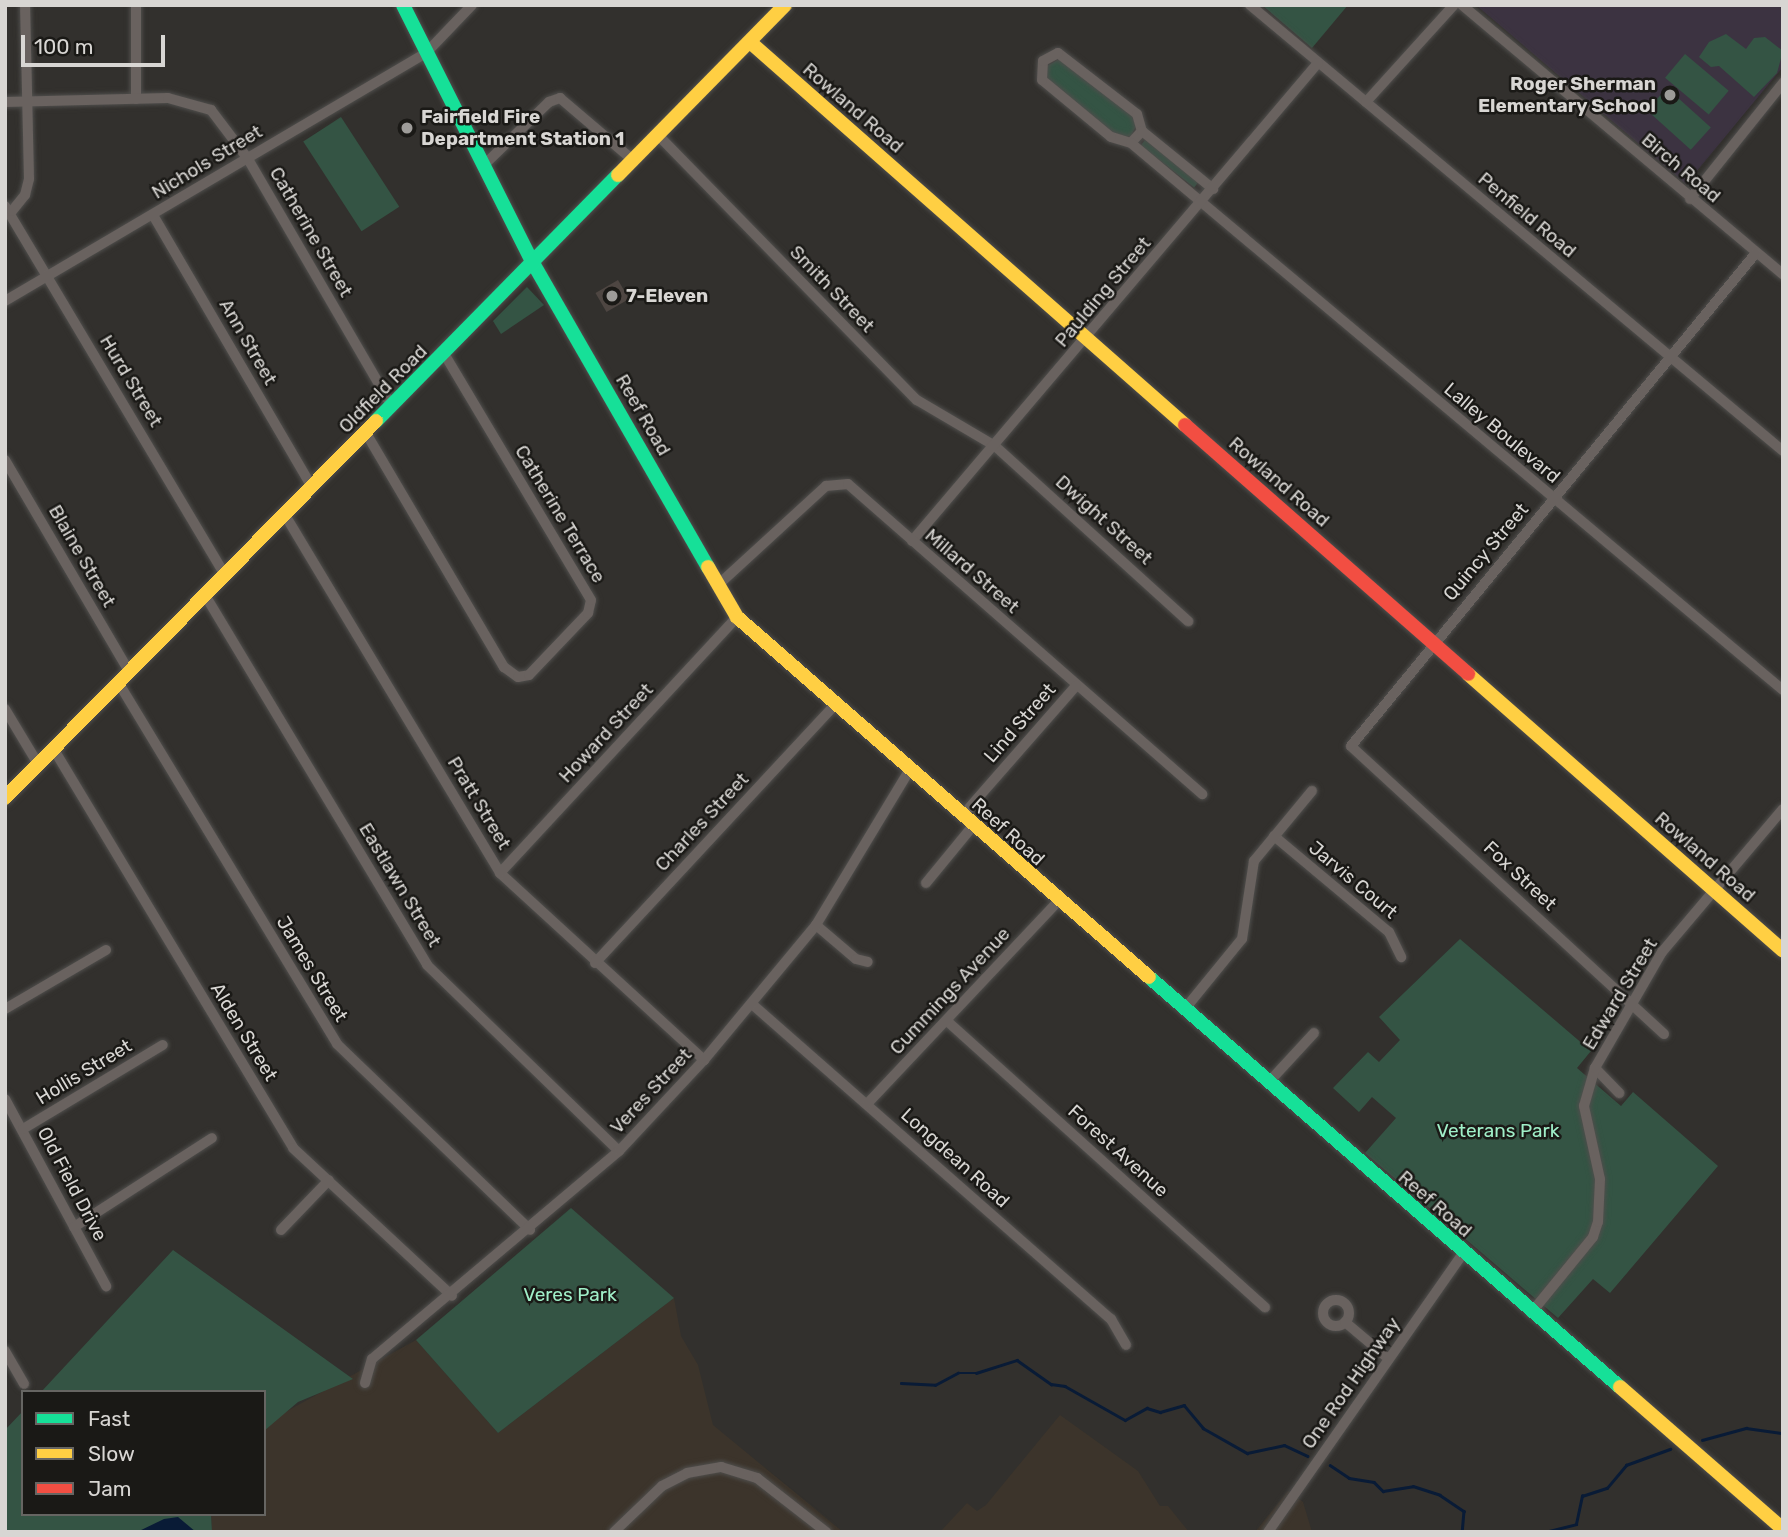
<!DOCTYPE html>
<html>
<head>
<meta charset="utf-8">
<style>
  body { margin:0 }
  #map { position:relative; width:1788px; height:1537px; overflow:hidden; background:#32302d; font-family:Rubik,sans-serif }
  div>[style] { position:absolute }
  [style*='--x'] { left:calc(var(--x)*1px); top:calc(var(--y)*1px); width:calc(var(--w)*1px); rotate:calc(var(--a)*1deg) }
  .built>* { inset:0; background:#3c342b }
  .education>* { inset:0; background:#3c3341 }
  .green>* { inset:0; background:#345444; transform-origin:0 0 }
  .water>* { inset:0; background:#091b36 }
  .stream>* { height:2.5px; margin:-1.25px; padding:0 1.25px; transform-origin:1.25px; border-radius:1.25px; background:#091b36 }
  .building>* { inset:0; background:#4e4642; transform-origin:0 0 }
  .roads { filter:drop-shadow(0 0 2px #4f4e4c) drop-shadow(0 0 2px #4f4e4c) }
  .street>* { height:10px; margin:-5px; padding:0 5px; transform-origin:5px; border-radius:5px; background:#69625f }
  .street>.ring { margin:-5px; padding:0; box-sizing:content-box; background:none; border:10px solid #69625f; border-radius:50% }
  .fast>* { height:14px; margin:-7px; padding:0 7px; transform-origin:7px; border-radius:7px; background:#16e098 }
  .slow>* { height:14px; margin:-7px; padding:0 7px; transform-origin:7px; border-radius:7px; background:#ffcf43 }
  .jam>* { height:14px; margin:-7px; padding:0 7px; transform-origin:7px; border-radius:7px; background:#f24e42 }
  .dots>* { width:19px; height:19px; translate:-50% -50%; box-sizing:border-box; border:4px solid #1a1916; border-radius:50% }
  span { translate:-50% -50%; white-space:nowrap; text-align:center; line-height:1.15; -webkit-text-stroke:5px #1a1916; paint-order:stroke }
  .poi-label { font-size:19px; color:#d8d6d3; font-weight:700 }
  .right { translate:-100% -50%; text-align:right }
  .left { translate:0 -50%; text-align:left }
  .street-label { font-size:19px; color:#d8d6d3 }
  .park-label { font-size:19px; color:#a0efc8 }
  .frame { position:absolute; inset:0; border:7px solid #d8d6d3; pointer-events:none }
  .legend { position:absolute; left:21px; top:1390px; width:245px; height:126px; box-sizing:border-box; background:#1a1916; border:2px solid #666562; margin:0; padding:9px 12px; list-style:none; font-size:21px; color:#d8d6d3 }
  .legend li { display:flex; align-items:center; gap:14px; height:35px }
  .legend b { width:35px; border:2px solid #666562 }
  .scale { position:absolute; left:21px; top:35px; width:144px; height:32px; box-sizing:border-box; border:4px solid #d8d6d3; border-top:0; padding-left:9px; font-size:21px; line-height:24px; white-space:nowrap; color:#d8d6d3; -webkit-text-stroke:5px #1a1916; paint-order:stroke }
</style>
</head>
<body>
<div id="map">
  <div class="built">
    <i style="clip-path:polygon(674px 1298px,681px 1336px,698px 1365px,713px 1425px,843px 1532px,212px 1532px,211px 1514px,264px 1514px,264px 1431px,280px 1415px,416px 1340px,498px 1433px)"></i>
    <i style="clip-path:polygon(1060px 1415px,1138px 1471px,1160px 1506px,1168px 1506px,1189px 1532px,940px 1532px,967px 1503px,977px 1511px,986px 1505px)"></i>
    <i style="clip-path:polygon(1288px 1491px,1303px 1502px,1312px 1532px,1255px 1532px)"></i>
  </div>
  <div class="education">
    <i style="clip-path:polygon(1476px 5px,1783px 5px,1783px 67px,1686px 184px)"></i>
  </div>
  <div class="green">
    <i style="clip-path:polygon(1262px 5px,1348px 5px,1312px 48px)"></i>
    <i style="clip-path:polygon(1726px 34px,1746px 49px,1754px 38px,1765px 37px,1783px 51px,1777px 73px,1754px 97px,1719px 66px,1711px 67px,1699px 57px,1709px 42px)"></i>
    <i style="left:1685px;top:54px;width:57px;height:31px;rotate:40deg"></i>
    <i style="clip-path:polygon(1061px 58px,1132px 115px,1136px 126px,1131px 136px,1120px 138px,1047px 79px,1045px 67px)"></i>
    <i style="left:1667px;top:88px;width:59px;height:30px;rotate:42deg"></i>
    <i style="left:341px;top:117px;width:107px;height:45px;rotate:57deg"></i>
    <i style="left:1145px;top:140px;width:68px;height:7px;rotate:38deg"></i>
    <i style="clip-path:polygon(527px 287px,544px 305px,501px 334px,493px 321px)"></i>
    <i style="clip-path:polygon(1460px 939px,1591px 1051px,1577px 1068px,1621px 1106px,1633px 1092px,1718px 1166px,1610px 1293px,1593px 1279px,1558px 1318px,1365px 1153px,1396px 1118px,1372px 1097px,1359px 1112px,1333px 1088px,1368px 1052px,1379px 1062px,1400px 1040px,1379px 1017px)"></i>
    <i style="clip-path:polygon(571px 1208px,674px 1298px,498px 1433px,416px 1340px)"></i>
    <i style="clip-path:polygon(173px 1250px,353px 1379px,298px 1402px,264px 1431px,264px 1392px,41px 1392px)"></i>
    <i style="clip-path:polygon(23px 1411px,23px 1514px,211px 1514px,212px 1532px,5px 1532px,5px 1430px)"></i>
  </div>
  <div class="water">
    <i style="clip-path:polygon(178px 1517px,196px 1532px,137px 1532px,164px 1519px)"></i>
  </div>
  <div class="stream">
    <i style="--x:901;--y:1383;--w:34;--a:3"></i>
    <i style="--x:935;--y:1385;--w:26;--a:-28"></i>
    <i style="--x:958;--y:1373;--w:18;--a:0"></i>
    <i style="--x:976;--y:1373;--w:43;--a:-17.6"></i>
    <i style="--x:1017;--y:1360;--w:42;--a:35.2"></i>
    <i style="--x:1051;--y:1384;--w:14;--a:8"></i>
    <i style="--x:1065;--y:1386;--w:69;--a:29.5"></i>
    <i style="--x:1125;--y:1420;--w:25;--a:-29"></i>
    <i style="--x:1147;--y:1408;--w:14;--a:17"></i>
    <i style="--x:1160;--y:1412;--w:25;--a:-16"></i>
    <i style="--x:1184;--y:1405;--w:30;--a:50"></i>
    <i style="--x:1203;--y:1428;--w:51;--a:29.6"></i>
    <i style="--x:1247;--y:1453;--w:38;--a:-12"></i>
    <i style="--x:1284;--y:1445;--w:26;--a:25"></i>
    <i style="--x:1702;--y:1440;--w:46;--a:-15.3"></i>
    <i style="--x:1746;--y:1428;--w:37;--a:8"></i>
    <i style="--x:1330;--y:1465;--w:23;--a:34"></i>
    <i style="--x:1349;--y:1478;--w:25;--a:9"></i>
    <i style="--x:1374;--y:1482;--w:13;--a:45"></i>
    <i style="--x:1383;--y:1491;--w:30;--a:-9"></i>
    <i style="--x:1413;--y:1486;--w:28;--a:18"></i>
    <i style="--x:1440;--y:1495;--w:29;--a:34"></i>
    <i style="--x:1464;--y:1511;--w:21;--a:95"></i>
    <i style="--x:1545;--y:1532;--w:32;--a:-14"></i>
    <i style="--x:1576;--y:1524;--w:29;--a:-78"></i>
    <i style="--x:1582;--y:1496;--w:26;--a:-18"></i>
    <i style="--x:1607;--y:1488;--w:30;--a:-50"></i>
    <i style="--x:1626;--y:1465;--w:47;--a:-20"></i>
  </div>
  <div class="building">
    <i style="left:618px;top:280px;width:22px;height:26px;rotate:60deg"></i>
  </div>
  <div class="roads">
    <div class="street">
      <i style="--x:136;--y:5;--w:94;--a:90"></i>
      <i style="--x:1250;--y:5;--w:695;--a:39.92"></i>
      <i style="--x:1462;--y:5;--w:419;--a:40"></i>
      <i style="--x:1058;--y:53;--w:100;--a:37.7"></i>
      <i style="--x:1137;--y:114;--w:18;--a:74"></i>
      <i style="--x:1142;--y:131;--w:16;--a:133"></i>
      <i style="--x:1131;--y:143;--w:21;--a:-163"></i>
      <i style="--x:1111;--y:137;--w:89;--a:-140.4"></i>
      <i style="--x:1042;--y:80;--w:19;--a:-87"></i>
      <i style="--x:1043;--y:61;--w:17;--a:-28"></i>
      <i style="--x:5;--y:102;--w:163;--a:-1.4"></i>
      <i style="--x:168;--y:98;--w:45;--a:15.6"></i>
      <i style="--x:211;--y:110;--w:61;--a:52.9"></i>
      <i style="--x:248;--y:159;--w:286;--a:59.8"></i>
      <i style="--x:1366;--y:102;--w:131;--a:-47.8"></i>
      <i style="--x:1142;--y:131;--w:92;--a:39.2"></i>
      <i style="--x:659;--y:136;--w:369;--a:45.7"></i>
      <i style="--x:917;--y:400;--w:91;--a:30.5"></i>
      <i style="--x:995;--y:446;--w:261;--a:42.2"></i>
      <i style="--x:1131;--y:143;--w:851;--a:40"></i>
      <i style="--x:484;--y:165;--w:91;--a:-44.1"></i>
      <i style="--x:549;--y:102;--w:12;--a:-20"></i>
      <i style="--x:560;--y:98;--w:97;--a:40.4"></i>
      <i style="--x:1690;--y:199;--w:149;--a:-51.3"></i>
      <i style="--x:5;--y:206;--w:430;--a:59.2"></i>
      <i style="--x:12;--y:211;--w:21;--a:-51"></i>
      <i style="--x:25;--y:195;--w:16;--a:-76"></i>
      <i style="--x:29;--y:179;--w:174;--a:-91.3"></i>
      <i style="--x:153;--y:215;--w:315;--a:59.7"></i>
      <i style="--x:5;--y:301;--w:490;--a:-30.5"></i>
      <i style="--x:427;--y:52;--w:65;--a:-46.2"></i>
      <i style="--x:366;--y:433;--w:272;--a:59.5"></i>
      <i style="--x:504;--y:667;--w:17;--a:36"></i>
      <i style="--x:518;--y:677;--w:11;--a:-10"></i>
      <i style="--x:529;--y:675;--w:86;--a:-46.4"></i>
      <i style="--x:588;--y:613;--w:13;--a:-77"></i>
      <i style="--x:591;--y:600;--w:285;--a:-120.8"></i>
      <i style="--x:5;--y:460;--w:245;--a:59.6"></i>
      <i style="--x:285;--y:515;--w:418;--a:59"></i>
      <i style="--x:500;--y:873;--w:277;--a:42.5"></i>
      <i style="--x:912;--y:541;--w:627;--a:-49.66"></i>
      <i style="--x:718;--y:585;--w:147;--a:-42.5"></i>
      <i style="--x:826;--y:486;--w:22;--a:-5"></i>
      <i style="--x:848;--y:484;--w:471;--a:41.2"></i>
      <i style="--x:205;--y:595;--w:431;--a:59"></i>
      <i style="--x:427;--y:965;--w:267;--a:44.1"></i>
      <i style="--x:118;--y:682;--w:423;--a:58.8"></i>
      <i style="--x:337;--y:1044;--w:268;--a:43.9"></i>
      <i style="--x:5;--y:709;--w:64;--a:59"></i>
      <i style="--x:53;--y:748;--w:466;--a:59"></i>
      <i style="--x:293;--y:1148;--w:217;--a:42.9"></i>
      <i style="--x:962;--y:816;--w:173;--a:-48.8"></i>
      <i style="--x:1274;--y:836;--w:150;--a:39.9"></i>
      <i style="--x:1389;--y:932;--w:28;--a:64"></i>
      <i style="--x:500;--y:873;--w:349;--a:-47.2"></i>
      <i style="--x:926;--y:883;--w:72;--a:-50.6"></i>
      <i style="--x:816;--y:925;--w:52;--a:40.4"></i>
      <i style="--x:856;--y:959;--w:12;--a:14"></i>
      <i style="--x:595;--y:963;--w:352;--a:-47.1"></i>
      <i style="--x:752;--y:1004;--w:478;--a:41.3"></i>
      <i style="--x:1111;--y:1319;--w:30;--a:60"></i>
      <i style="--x:5;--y:1009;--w:117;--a:-30.3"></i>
      <i style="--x:1184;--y:1010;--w:92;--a:-50.8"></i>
      <i style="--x:1242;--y:939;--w:79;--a:-81.3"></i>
      <i style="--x:1254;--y:861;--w:91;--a:-50.4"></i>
      <i style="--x:947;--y:1021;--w:428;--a:42"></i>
      <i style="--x:1664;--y:1034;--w:425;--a:-137.4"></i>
      <i style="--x:1351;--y:746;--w:638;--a:-50.6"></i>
      <i style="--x:1595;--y:1068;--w:35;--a:46"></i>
      <i style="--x:1268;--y:1083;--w:68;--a:-47.4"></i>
      <i style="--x:5;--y:1099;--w:213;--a:61.6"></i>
      <i style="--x:867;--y:1104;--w:279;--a:-46.7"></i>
      <i style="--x:23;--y:1129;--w:163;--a:-31"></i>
      <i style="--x:74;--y:1227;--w:164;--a:-32.8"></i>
      <i style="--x:281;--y:1230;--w:69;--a:-46.2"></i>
      <i class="ring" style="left:1323px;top:1300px;width:16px;height:16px"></i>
      <i style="--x:1531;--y:1313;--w:98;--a:-50.8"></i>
      <i style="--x:1593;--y:1237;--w:16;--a:-72"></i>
      <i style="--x:1598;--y:1222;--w:43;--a:-87.3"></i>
      <i style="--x:1600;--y:1179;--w:75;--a:-102.4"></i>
      <i style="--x:1584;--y:1106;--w:40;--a:-74"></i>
      <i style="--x:1595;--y:1068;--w:134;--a:-60"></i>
      <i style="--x:1662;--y:952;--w:187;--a:-49.8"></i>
      <i style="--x:1345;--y:1322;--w:57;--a:40.1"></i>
      <i style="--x:5;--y:1351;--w:38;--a:60"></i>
      <i style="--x:365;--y:1383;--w:25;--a:-74"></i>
      <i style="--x:372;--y:1359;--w:323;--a:-40.1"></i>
      <i style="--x:619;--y:1151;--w:125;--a:-47"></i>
      <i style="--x:704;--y:1060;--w:175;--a:-50.3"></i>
      <i style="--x:816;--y:925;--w:180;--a:-58.9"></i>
      <i style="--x:614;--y:1532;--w:66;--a:-43.8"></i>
      <i style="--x:662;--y:1486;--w:28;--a:-27"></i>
      <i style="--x:687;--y:1473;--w:35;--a:-10"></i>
      <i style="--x:721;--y:1467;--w:38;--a:17"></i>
      <i style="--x:757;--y:1478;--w:88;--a:38"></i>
      <i style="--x:1268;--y:1532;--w:340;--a:-55"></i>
    </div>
    <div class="fast">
      <i style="--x:403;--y:5;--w:289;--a:63.3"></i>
      <i style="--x:533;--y:263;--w:351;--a:60.1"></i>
      <i style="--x:376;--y:421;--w:345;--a:-45.5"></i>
      <i style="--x:1149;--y:977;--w:624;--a:41.04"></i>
    </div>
    <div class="slow">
      <i style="--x:750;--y:42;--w:580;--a:41.36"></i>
      <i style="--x:618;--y:175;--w:238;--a:-45.5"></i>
      <i style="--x:708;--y:567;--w:58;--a:59.9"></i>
      <i style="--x:737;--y:617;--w:547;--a:41.15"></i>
      <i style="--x:1468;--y:674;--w:419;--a:41.3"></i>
      <i style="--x:5;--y:798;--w:529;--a:-45.46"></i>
      <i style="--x:1620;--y:1387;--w:216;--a:41.1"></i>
    </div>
    <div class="jam">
      <i style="--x:1185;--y:425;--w:377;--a:41.3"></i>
    </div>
  </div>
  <div class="dots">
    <i style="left:1670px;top:95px;background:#9e9c99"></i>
    <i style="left:407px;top:128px;background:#9e9c99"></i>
    <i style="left:612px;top:296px;background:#9e9c99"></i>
  </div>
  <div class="poi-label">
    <span class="right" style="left:1656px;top:95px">Roger Sherman<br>Elementary School</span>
    <span class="left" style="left:421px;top:128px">Fairfield Fire<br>Department Station 1</span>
    <span class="left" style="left:626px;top:296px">7-Eleven</span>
  </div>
  <div class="street-label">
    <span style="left:853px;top:108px;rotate:41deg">Rowland Road</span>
    <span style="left:207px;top:162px;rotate:-31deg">Nichols Street</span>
    <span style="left:1681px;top:168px;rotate:40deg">Birch Road</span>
    <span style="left:1527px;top:215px;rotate:40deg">Penfield Road</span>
    <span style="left:311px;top:232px;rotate:60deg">Catherine Street</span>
    <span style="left:832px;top:289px;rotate:46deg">Smith Street</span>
    <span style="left:1103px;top:292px;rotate:-50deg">Paulding Street</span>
    <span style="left:248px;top:342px;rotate:60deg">Ann Street</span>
    <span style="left:131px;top:381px;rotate:59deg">Hurd Street</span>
    <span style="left:383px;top:389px;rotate:-45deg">Oldfield Road</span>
    <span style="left:643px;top:415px;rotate:60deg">Reef Road</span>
    <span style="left:1502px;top:433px;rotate:40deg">Lalley Boulevard</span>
    <span style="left:1279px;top:482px;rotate:41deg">Rowland Road</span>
    <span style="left:560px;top:514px;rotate:59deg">Catherine Terrace</span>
    <span style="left:1104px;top:520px;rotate:42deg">Dwight Street</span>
    <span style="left:1486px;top:552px;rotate:-50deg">Quincy Street</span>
    <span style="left:82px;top:556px;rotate:60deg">Blaine Street</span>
    <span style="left:972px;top:571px;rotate:41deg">Millard Street</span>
    <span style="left:1020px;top:723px;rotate:-49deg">Lind Street</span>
    <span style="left:606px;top:733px;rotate:-47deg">Howard Street</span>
    <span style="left:479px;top:803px;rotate:59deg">Pratt Street</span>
    <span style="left:702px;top:822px;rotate:-47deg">Charles Street</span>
    <span style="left:1008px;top:832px;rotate:42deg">Reef Road</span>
    <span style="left:1705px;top:857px;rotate:41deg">Rowland Road</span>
    <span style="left:1520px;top:876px;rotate:43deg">Fox Street</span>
    <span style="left:1353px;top:880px;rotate:40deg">Jarvis Court</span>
    <span style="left:400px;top:885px;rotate:59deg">Eastlawn Street</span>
    <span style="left:312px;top:969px;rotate:59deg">James Street</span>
    <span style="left:950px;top:991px;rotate:-47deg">Cummings Avenue</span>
    <span style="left:1620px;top:994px;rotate:-59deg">Edward Street</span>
    <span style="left:244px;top:1032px;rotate:59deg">Alden Street</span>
    <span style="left:84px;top:1072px;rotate:-31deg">Hollis Street</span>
    <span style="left:651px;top:1091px;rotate:-47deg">Veres Street</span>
    <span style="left:1118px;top:1151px;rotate:42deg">Forest Avenue</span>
    <span style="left:955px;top:1158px;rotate:42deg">Longdean Road</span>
    <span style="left:72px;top:1184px;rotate:62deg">Old Field Drive</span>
    <span style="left:1435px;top:1204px;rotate:41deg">Reef Road</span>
    <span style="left:1351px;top:1383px;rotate:-55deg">One Rod Highway</span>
  </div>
  <div class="park-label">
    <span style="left:1498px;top:1131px">Veterans Park</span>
    <span style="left:570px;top:1295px">Veres Park</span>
  </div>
  <div class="frame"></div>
  <ul class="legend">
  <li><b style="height:9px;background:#16e098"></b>Fast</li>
  <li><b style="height:9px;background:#ffcf43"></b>Slow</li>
  <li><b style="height:9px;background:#f24e42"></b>Jam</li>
  </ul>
  <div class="scale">100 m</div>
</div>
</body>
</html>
